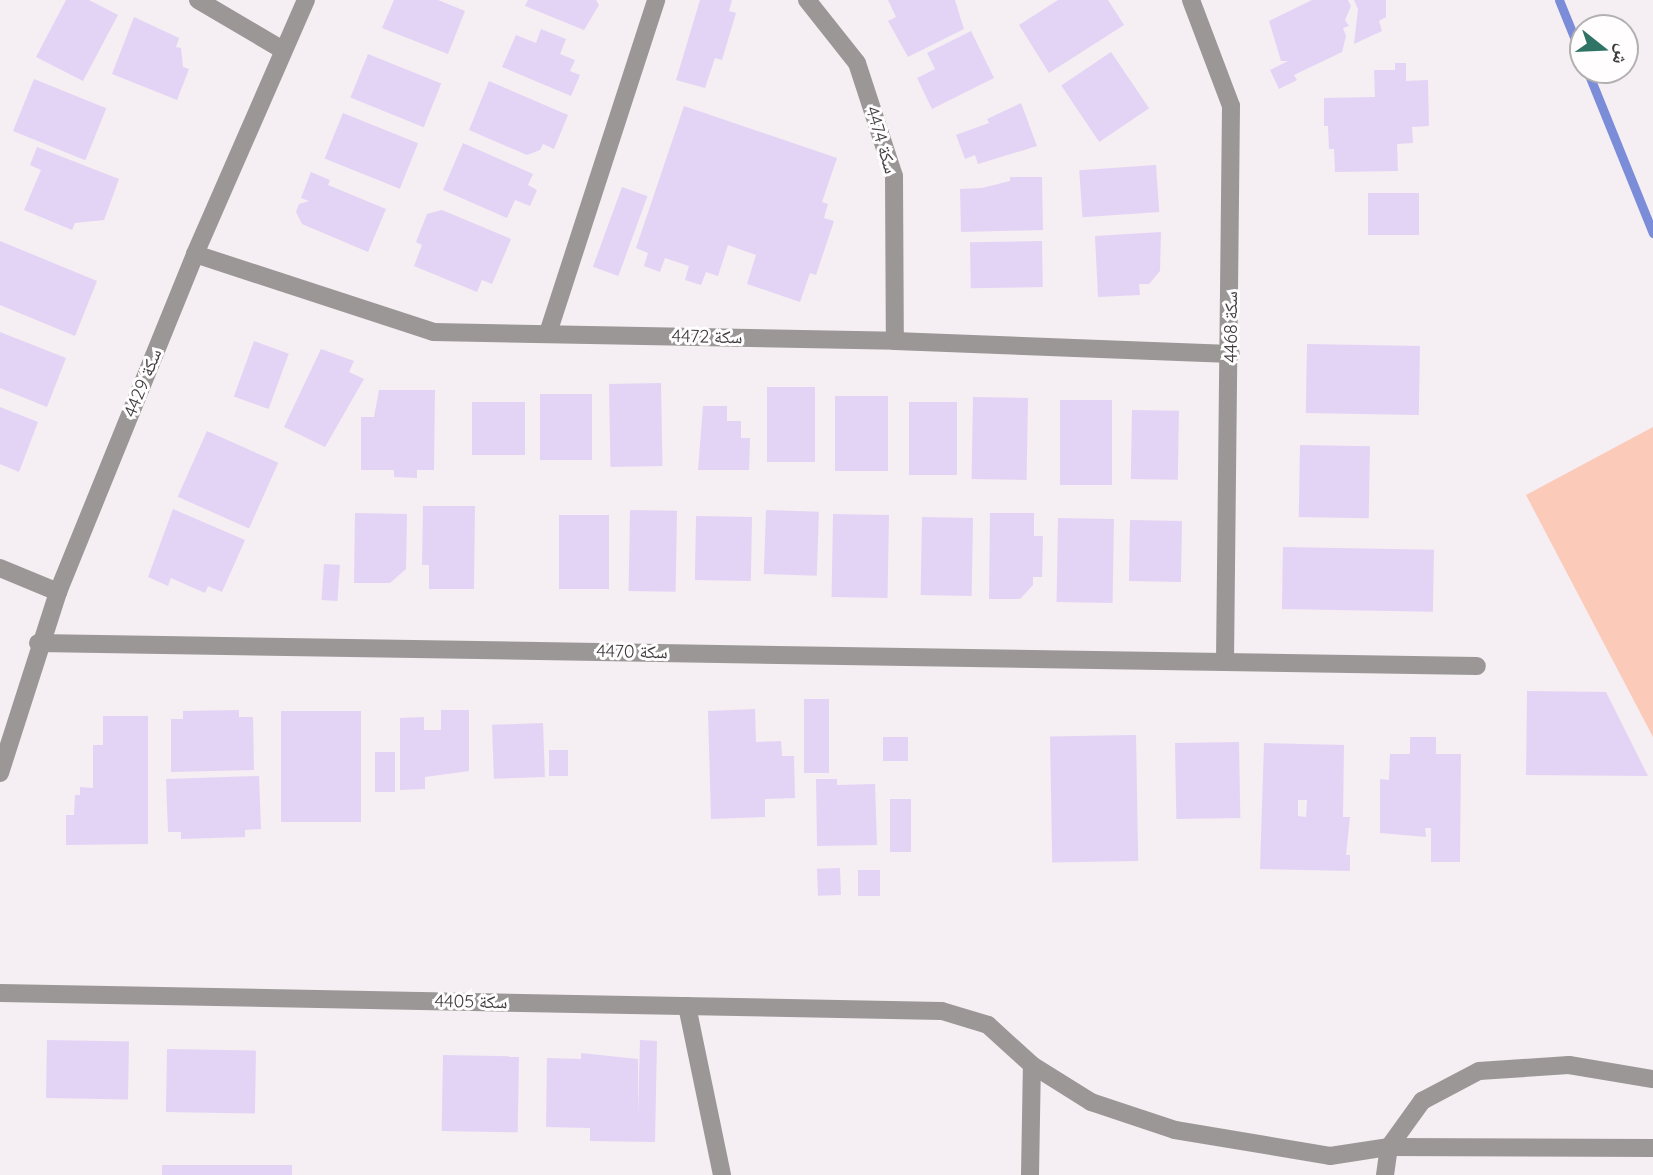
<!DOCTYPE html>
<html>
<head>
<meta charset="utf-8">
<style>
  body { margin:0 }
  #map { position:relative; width:1653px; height:1175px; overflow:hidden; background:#f5eef3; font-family:Quicksand,"Noto Naskh Arabic",sans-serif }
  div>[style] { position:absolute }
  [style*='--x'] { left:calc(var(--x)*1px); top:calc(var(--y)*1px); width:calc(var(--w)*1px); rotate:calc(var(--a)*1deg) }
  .green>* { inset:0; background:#fccab8 }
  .stream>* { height:9px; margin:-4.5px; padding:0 4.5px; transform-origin:4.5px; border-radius:4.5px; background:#7b8cd9 }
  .building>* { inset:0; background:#e3d4f5; transform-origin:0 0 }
  .minor>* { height:18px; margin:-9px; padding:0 9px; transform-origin:9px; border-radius:9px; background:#9b9797 }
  span { translate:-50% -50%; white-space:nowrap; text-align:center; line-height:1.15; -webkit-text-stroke:6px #fffdfe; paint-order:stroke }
  .street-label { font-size:18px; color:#3f3c3e }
  .north { position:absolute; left:1569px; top:14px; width:70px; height:70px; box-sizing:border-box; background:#fffdfe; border:2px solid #b2b0b1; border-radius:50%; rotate:108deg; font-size:19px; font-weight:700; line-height:28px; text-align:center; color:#3f3c3e }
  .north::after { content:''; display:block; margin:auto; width:24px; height:32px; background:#307466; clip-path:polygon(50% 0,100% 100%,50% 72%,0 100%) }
</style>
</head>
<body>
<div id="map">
  <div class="green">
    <i style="clip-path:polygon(1653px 427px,1653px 737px,1526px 495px)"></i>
  </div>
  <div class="stream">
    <i style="--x:1559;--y:0;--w:64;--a:67.9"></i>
    <i style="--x:1587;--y:70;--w:176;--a:68"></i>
  </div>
  <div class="building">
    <i style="clip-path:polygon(66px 0,89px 0,118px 15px,83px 81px,36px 57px)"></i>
    <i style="clip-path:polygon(394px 0,438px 0,465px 11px,448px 54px,382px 28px)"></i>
    <i style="clip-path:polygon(528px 0,596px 0,599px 5px,584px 30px,525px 6px)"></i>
    <i style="clip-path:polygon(700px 0,732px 0,729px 11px,736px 13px,722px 60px,715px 58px,705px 88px,676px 80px)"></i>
    <i style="clip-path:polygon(888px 0,955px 0,964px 29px,908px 57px,888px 21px,896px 17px)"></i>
    <i style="clip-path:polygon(1058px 0,1108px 0,1124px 25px,1049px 73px,1019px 25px)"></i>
    <i style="clip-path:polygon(1312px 0,1348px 0,1351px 6px,1345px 20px,1349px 26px,1343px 28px,1346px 36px,1342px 52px,1294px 75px,1297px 80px,1279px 89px,1270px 70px,1288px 61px,1281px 61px,1269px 21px)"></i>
    <i style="clip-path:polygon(1354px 0,1386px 0,1386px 17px,1379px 21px,1382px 31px,1354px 44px,1358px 9px)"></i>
    <i style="clip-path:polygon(134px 17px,179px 38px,176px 47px,181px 48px,183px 67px,189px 69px,177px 100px,112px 74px)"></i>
    <i style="clip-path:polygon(541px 29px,566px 39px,560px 54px,575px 60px,570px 71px,580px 75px,571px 96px,502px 67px,516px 35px,536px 43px)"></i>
    <i style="clip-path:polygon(971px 31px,994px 78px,932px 109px,917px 78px,935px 69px,927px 53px)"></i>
    <i style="left:1111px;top:52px;width:68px;height:60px;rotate:56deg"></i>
    <i style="left:368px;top:54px;width:79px;height:47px;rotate:22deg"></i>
    <i style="clip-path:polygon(1395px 63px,1406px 63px,1406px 81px,1428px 80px,1429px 126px,1412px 127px,1413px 143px,1397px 144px,1398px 171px,1335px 172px,1334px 149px,1329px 149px,1328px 126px,1324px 126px,1324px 98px,1375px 97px,1374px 70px,1395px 70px)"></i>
    <i style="left:34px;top:79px;width:78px;height:56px;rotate:22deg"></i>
    <i style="clip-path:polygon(489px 81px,568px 115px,554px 149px,543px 144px,540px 150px,527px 155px,469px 130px)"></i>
    <i style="clip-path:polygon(1021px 103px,1037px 146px,978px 164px,975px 155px,965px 159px,956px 135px,989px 123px,987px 119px)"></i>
    <i style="clip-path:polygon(684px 106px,837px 158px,822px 202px,828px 204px,824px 218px,834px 221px,816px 275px,810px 273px,800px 302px,747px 284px,756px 255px,728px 245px,718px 276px,706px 272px,701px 285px,685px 280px,689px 266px,665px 258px,660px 272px,644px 266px,648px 253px,636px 248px)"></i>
    <i style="left:343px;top:113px;width:81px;height:49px;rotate:22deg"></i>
    <i style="clip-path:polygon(463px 143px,533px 174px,528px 185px,537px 190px,530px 206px,515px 200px,507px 218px,443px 190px)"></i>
    <i style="clip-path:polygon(37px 147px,119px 179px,104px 220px,75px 223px,72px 230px,24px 210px,41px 170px,30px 165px)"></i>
    <i style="left:1156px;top:165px;width:47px;height:77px;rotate:86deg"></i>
    <i style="clip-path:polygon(311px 172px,330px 180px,328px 185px,386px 209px,368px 252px,302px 224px,296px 212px,299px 204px,309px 201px,301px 198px)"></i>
    <i style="clip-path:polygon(1010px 177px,1042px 177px,1043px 230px,961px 232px,960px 189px,982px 188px,1010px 181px)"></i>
    <i style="left:622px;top:187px;width:27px;height:85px;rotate:20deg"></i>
    <i style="left:1368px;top:193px;width:51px;height:42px"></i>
    <i style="clip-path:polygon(442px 210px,511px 239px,492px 284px,482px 280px,477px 292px,414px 266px,422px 245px,416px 242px,427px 214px)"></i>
    <i style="clip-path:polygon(1161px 232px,1160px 271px,1149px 284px,1139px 284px,1140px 295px,1098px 297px,1095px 236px)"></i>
    <i style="clip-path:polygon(0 241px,97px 281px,75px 336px,0 305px)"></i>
    <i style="left:1042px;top:241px;width:46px;height:72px;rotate:89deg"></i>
    <i style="clip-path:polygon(0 332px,66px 358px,47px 407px,0 388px)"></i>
    <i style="left:254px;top:341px;width:37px;height:59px;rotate:20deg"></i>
    <i style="left:1307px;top:344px;width:113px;height:69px;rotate:1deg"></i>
    <i style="clip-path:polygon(321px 349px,354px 361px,349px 372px,364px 379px,325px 447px,284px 427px)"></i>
    <i style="left:661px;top:383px;width:83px;height:52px;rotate:89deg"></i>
    <i style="left:767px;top:387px;width:48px;height:75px"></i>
    <i style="clip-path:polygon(379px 390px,435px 390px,434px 470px,417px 470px,417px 478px,394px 477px,394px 470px,361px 470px,361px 417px,374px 417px)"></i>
    <i style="left:540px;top:394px;width:52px;height:66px"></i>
    <i style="left:835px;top:396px;width:53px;height:75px"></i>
    <i style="left:973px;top:397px;width:55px;height:82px;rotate:1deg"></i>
    <i style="left:1060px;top:400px;width:52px;height:85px"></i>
    <i style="left:472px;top:402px;width:53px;height:53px"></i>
    <i style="left:909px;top:402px;width:48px;height:73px"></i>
    <i style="clip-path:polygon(703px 406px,727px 406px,727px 421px,741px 421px,741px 438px,750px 438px,749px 470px,698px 470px)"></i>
    <i style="clip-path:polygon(0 407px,38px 422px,19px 472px,0 464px)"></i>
    <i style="left:1132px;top:410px;width:47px;height:69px;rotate:1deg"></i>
    <i style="left:207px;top:431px;width:78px;height:72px;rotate:24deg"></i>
    <i style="left:1300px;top:445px;width:70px;height:72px;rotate:1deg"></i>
    <i style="clip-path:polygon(423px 506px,475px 506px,474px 589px,429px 589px,429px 565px,422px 565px)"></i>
    <i style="clip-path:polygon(173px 509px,245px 540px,222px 592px,208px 586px,205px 593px,171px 578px,168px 586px,148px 577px)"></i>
    <i style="left:630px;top:510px;width:47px;height:81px;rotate:1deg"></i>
    <i style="left:766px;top:510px;width:53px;height:64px;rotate:2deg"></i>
    <i style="clip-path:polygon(355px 513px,407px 514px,406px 569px,390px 583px,354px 583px)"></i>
    <i style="clip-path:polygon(990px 513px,1034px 513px,1034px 536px,1043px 536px,1042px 577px,1033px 577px,1033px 585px,1020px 599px,989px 599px)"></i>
    <i style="left:833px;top:514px;width:56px;height:83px;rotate:1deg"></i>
    <i style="left:559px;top:515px;width:50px;height:74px"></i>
    <i style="left:696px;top:516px;width:56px;height:64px;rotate:1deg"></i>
    <i style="left:922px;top:517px;width:51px;height:78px;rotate:1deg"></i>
    <i style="left:1058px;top:518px;width:56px;height:84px;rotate:1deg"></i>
    <i style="left:1130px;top:520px;width:52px;height:61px;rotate:1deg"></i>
    <i style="left:1283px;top:547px;width:151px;height:62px;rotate:1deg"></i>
    <i style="left:324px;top:564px;width:16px;height:36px;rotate:4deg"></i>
    <i style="clip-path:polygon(1527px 691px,1606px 692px,1648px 776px,1526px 775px)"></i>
    <i style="left:804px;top:699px;width:25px;height:74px"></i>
    <i style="clip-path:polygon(755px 709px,756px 742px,781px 741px,782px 756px,794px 756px,795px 798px,765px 799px,765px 817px,711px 819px,708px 711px)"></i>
    <i style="clip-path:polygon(239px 710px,239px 717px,253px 717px,254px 770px,171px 772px,171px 719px,183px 719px,183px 711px)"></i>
    <i style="clip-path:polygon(441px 710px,469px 710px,469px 771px,425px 777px,425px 789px,400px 790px,400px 718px,424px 717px,424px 730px,441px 730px)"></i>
    <i style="left:361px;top:711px;width:111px;height:80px;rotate:90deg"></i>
    <i style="clip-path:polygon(103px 716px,148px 716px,148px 844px,66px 845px,66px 815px,74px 815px,75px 795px,80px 795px,80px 787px,93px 788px,93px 745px,103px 745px)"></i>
    <i style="left:543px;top:723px;width:54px;height:51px;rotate:88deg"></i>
    <i style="left:1136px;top:735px;width:126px;height:86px;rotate:89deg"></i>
    <i style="left:883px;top:737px;width:25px;height:24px"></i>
    <i style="clip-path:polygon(1410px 737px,1436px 737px,1436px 754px,1461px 754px,1460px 862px,1431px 862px,1431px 828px,1425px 828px,1426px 837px,1380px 833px,1380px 779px,1389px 780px,1390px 754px,1410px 754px)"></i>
    <i style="left:1239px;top:742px;width:76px;height:64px;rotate:89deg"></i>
    <i style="clip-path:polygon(evenodd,1264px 743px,1344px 745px,1343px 817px,1350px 817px,1346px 855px,1350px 855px,1350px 871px,1260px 869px,1264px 743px,1298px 800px,1307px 800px,1306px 817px,1298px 816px,1298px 800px)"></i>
    <i style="left:549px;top:750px;width:19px;height:26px"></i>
    <i style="left:375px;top:752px;width:20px;height:40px"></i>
    <i style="clip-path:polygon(259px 776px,261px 829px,245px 830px,245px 837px,181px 839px,181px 832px,168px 832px,166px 779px)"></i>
    <i style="clip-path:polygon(816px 779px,837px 779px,837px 785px,875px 784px,877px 845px,817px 846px)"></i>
    <i style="left:890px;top:799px;width:21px;height:53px"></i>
    <i style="left:840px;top:868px;width:27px;height:23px;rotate:88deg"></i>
    <i style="left:858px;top:870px;width:22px;height:26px"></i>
    <i style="left:47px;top:1040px;width:82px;height:58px;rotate:1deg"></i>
    <i style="clip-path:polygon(640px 1040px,657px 1041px,655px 1142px,590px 1141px,590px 1128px,546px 1127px,547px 1058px,581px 1059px,581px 1053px,638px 1059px,638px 1115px)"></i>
    <i style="left:167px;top:1049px;width:89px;height:63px;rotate:1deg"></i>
    <i style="left:443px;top:1055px;width:76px;height:76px;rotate:1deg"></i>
    <i style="left:162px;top:1165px;width:130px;height:10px"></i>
  </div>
  <div class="minor">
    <i style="--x:198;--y:0;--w:99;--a:30.5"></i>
    <i style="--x:807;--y:0;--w:80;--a:51.6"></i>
    <i style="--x:857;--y:63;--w:119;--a:71.9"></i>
    <i style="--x:894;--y:176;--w:165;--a:89.7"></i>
    <i style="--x:1191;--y:0;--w:113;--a:69.3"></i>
    <i style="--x:1231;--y:106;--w:556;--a:90.62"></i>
    <i style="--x:195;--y:254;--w:250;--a:18.1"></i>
    <i style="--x:433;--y:332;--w:462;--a:1.1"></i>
    <i style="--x:895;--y:341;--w:336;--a:2.2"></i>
    <i style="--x:548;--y:333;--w:350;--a:-72"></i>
    <i style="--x:0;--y:568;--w:63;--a:22.5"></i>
    <i style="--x:38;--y:643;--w:1439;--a:0.92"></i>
    <i style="--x:0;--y:773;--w:190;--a:-72.2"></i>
    <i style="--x:58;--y:592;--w:365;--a:-67.9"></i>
    <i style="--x:195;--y:254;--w:277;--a:-66.4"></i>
    <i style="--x:0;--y:993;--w:942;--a:1.09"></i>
    <i style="--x:942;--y:1011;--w:48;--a:16.9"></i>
    <i style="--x:988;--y:1025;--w:59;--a:42.3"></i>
    <i style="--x:1032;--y:1065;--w:70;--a:32.1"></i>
    <i style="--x:1091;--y:1102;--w:89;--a:18.4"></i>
    <i style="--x:1175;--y:1130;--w:157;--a:9.5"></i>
    <i style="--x:1330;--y:1156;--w:60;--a:-8.7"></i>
    <i style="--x:1389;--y:1147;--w:264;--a:0.2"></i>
    <i style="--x:687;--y:1006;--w:173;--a:78.3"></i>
    <i style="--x:1030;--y:1175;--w:110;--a:-89"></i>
    <i style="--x:1385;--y:1175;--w:28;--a:-82"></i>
    <i style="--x:1389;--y:1147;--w:57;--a:-54.3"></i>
    <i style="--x:1422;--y:1101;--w:64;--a:-27.8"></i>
    <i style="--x:1479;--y:1071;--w:90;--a:-3.8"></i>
    <i style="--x:1569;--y:1065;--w:85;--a:9.5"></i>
  </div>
  <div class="street-label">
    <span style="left:881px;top:140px;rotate:73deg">سكة 4474</span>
    <span style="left:1231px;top:327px;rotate:-90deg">سكة 4468</span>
    <span style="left:707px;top:337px;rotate:1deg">سكة 4472</span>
    <span style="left:143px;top:383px;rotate:-68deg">سكة 4429</span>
    <span style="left:632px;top:652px;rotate:1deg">سكة 4470</span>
    <span style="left:471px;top:1002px;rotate:1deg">سكة 4405</span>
  </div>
  <div class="north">ش</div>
</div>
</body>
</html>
